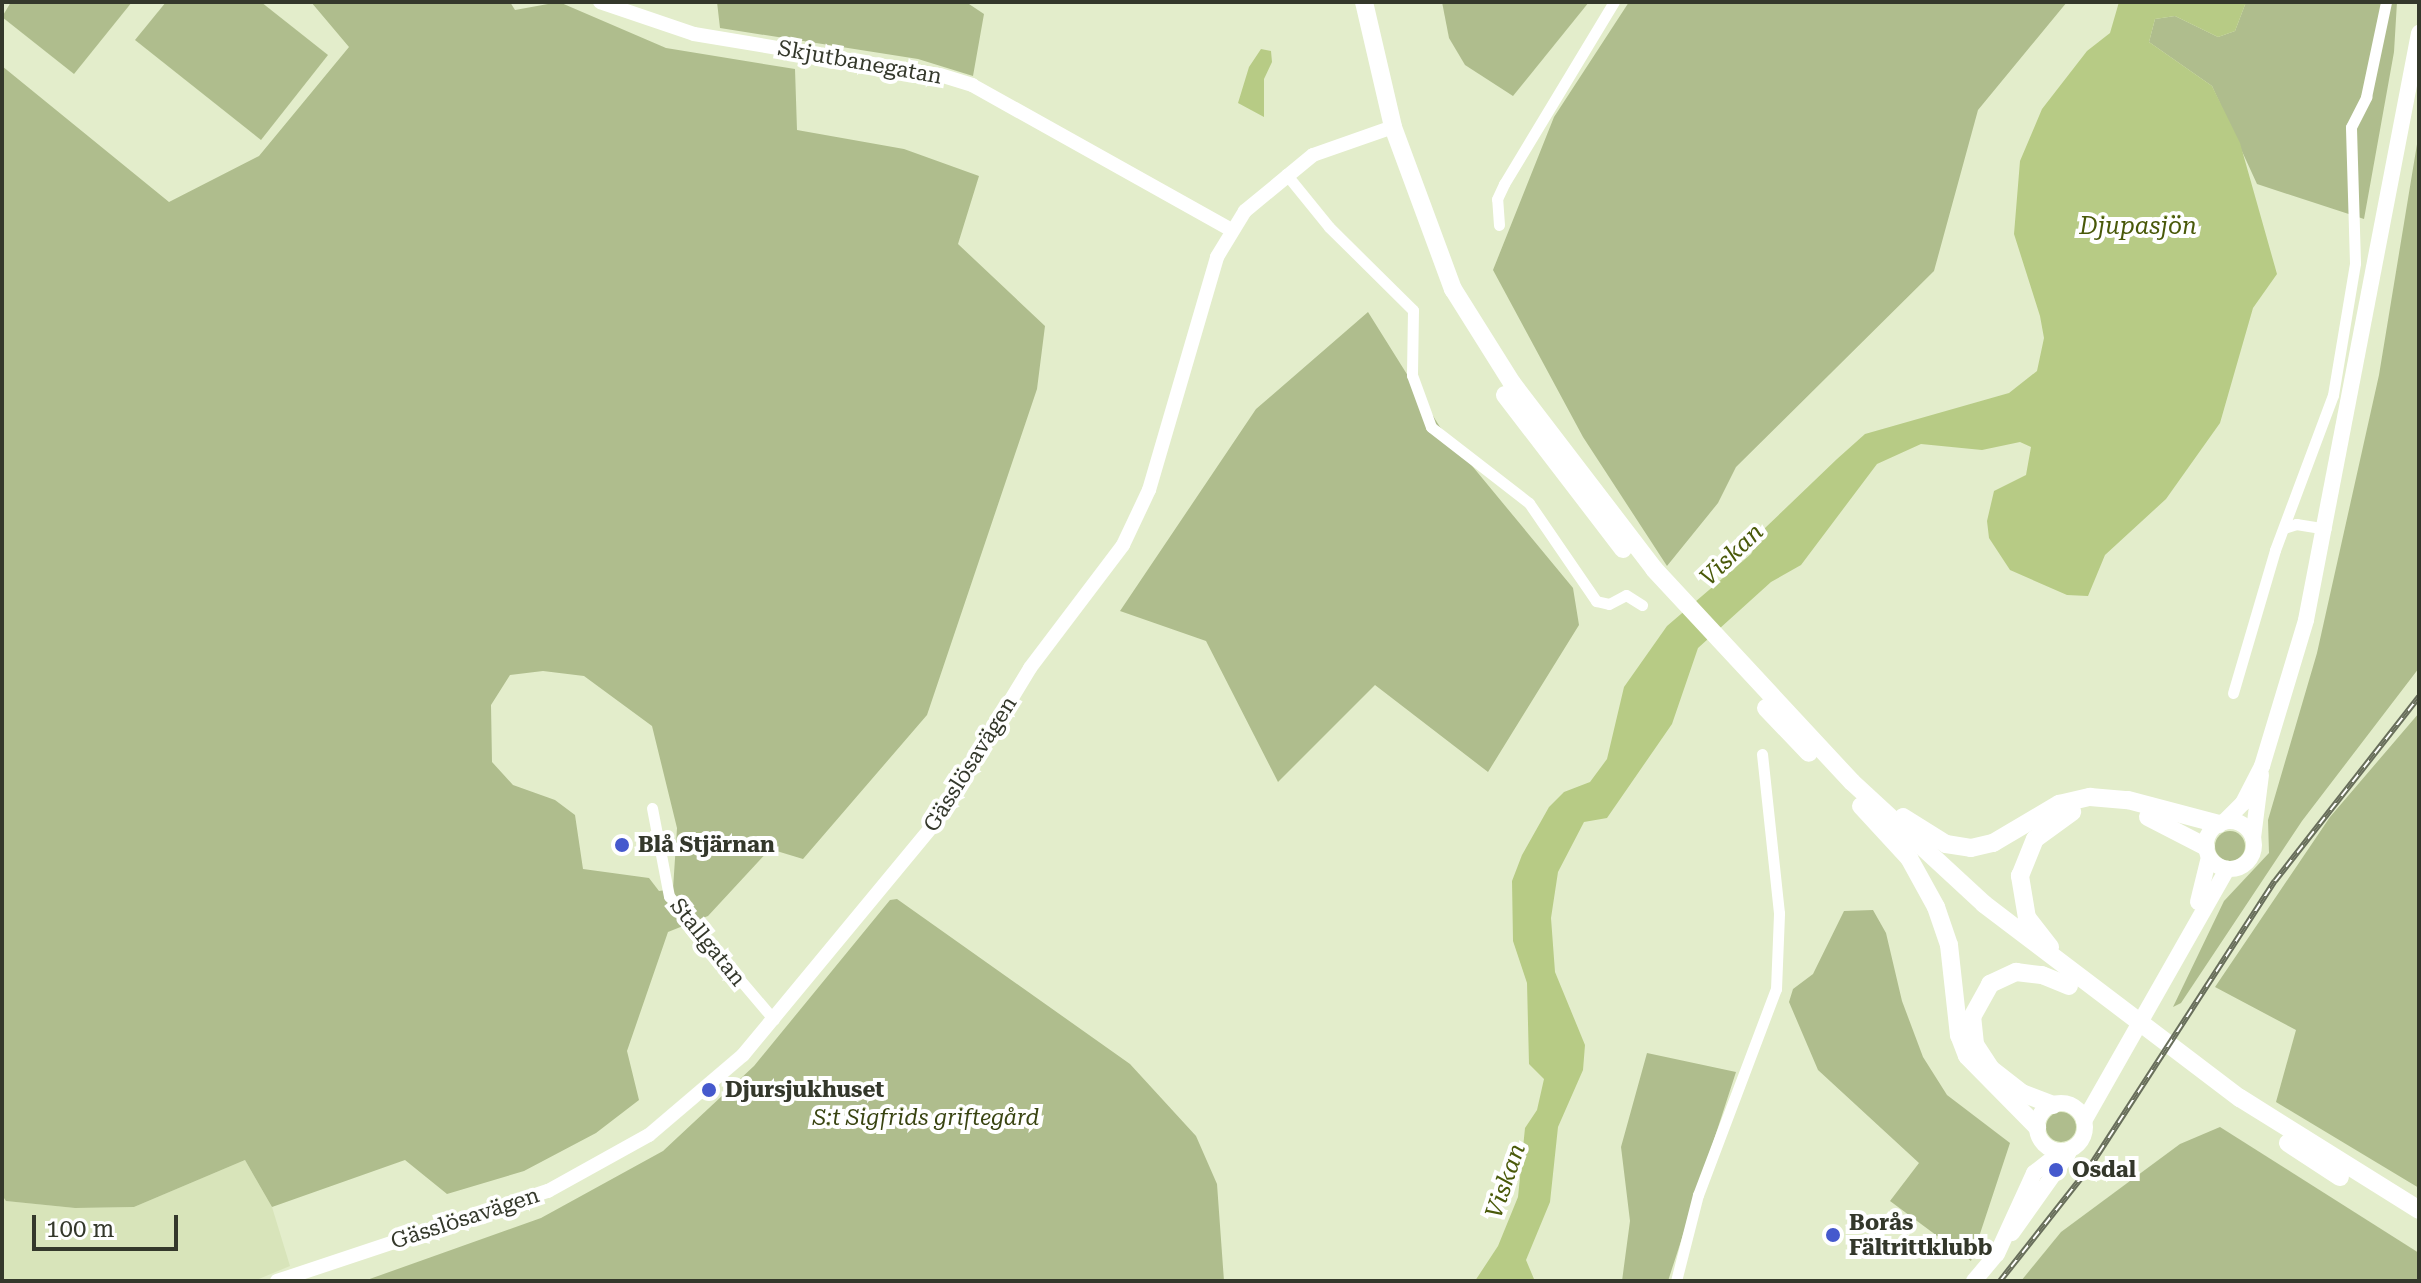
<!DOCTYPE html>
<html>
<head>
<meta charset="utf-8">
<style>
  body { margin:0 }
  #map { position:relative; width:2421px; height:1283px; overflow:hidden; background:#e3edcb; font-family:"Roboto Serif",serif }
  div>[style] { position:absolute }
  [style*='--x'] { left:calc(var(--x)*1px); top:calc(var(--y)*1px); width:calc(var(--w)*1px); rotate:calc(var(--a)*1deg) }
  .built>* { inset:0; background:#d8e4ba }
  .green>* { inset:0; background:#afbd8d }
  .round { border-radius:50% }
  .water>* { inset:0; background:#b7cb85 }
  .minor>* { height:11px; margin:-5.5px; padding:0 5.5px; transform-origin:5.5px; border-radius:5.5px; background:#fff }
  .tertiary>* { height:14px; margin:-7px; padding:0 7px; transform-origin:7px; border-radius:7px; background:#fff }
  .secondary>* { height:16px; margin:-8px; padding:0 8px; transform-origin:8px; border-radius:8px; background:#fff }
  .secondary>.ring { margin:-8px; padding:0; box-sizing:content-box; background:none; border:16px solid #fff; border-radius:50% }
  .primary>* { height:18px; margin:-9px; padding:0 9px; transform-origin:9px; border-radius:9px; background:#fff }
  .rail>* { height:6px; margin-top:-3px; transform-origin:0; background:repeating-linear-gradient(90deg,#fff 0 9px,#686e5b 0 18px); box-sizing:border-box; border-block:2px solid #686e5b }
  .dots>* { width:22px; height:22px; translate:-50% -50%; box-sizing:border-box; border:4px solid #fff; border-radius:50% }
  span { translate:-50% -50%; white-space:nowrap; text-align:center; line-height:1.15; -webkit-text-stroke:8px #fff; paint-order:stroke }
  .street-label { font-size:22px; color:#34382b }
  .poi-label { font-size:22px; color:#34382b; font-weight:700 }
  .left { translate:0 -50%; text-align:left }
  .park-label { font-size:22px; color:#394411; font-style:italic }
  .water-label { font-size:24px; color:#495909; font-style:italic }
  .frame { position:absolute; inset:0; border:4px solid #34382b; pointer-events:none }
  .scale { position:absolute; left:32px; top:1215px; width:146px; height:36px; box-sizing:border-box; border:4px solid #34382b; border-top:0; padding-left:10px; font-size:24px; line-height:28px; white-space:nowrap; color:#34382b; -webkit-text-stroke:6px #fff; paint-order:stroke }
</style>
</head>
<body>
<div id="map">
  <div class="built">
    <i style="clip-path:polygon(245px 1160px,272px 1207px,290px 1266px,254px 1281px,2px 1281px,2px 1195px,7px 1201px,75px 1208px,134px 1207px)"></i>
  </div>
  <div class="green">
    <i style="clip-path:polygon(11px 2px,132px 2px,74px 74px,2px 17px)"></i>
    <i style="clip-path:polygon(166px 2px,261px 2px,328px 55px,261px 140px,135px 40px)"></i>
    <i style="clip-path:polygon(evenodd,311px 2px,510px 2px,515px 10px,559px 2px,666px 48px,795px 69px,797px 130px,904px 149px,979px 176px,958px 244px,1045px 326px,1037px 389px,927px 715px,803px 859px,770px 849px,708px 916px,668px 932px,627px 1051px,639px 1100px,596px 1133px,524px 1171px,447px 1194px,405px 1160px,272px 1207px,245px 1160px,134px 1207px,75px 1208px,6px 1201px,2px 1195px,2px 66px,169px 202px,259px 156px,349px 47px,311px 2px,543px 671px,584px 676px,652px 726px,677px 828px,673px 889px,659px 891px,649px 878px,583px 869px,575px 815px,555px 800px,513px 785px,492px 762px,491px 705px,510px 675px,543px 671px)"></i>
    <i style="clip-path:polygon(717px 2px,966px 2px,984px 14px,973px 76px,918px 59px,720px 28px)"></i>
    <i style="clip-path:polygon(1442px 2px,1589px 2px,1513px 96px,1465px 65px,1449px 38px)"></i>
    <i style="clip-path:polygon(1629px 2px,2067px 2px,1978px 110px,1934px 271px,1736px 467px,1718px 503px,1667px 566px,1583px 437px,1493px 270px,1554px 117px)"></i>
    <i style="clip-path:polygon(2246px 2px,2397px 2px,2394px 52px,2364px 219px,2257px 184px,2212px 86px,2149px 42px,2155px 19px,2175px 16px,2218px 37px,2235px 31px)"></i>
    <i style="clip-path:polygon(2419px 132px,2419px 668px,2302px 821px,2181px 1003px,2173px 1007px,2224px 901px,2269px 853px,2268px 820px,2317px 653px,2379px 375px)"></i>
    <i style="clip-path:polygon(1368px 312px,1440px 427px,1573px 588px,1579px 625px,1488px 772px,1375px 685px,1278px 782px,1206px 641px,1120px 611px,1256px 409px)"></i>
    <i style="clip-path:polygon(2419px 713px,2419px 1188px,2276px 1102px,2296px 1030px,2215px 987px,2330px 817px)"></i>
    <i class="round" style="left:2215px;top:831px;width:30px;height:30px"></i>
    <i style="clip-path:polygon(897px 899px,1130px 1064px,1196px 1136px,1217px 1184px,1224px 1281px,364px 1281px,541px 1218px,663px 1151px,754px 1066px,890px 900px)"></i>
    <i style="clip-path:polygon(1873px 910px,1886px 933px,1902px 1001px,1923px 1057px,1947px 1095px,2010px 1143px,1971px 1261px,1890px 1201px,1919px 1163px,1818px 1070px,1789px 1002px,1793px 989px,1813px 974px,1844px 911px)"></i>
    <i style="clip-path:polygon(1647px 1053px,1736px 1072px,1668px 1281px,1622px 1281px,1630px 1221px,1621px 1147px)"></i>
    <i class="round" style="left:2046px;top:1112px;width:30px;height:30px"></i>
    <i style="clip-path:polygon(2220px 1127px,2419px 1253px,2419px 1281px,2021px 1281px,2061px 1232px,2180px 1144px)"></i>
  </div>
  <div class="water">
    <i style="clip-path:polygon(2119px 2px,2246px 2px,2235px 31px,2218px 37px,2175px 16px,2155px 19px,2149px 42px,2212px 86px,2240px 143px,2277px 274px,2253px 308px,2220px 423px,2166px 499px,2105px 555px,2088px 596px,2067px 595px,2010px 570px,1989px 538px,1987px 521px,1994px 491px,2026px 475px,2031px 447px,2020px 442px,1982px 450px,1921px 444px,1877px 464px,1801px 565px,1771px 582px,1698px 648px,1672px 724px,1607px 818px,1584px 822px,1558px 872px,1551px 918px,1555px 972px,1585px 1045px,1583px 1070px,1558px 1127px,1550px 1202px,1526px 1260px,1534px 1279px,1475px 1281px,1498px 1246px,1518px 1197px,1525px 1128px,1537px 1110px,1544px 1079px,1529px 1064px,1527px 983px,1513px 941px,1512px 881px,1522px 855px,1549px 807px,1564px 792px,1590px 782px,1607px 759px,1624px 687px,1667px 626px,1751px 554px,1765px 528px,1837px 459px,1865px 434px,2009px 393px,2037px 371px,2044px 338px,2040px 316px,2014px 234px,2020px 161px,2042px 109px,2087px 51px,2110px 33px)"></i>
    <i style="clip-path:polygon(1261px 49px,1271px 51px,1272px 62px,1264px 79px,1264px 117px,1238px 103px,1249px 67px)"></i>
  </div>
  <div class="minor">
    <i style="--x:1286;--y:174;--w:68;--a:50.9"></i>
    <i style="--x:1329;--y:227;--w:118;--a:44.7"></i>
    <i style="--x:1413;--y:310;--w:65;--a:90.9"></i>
    <i style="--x:1412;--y:375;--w:55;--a:69.9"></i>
    <i style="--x:1431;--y:427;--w:124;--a:37.8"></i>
    <i style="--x:1529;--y:503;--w:119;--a:55.6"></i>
    <i style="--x:1596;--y:601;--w:13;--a:13"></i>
    <i style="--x:1609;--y:604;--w:19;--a:-28"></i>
    <i style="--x:1626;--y:595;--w:19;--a:32"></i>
    <i style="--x:1499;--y:225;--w:26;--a:-94"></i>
    <i style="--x:1497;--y:199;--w:17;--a:-65"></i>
    <i style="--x:1504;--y:184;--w:213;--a:-58.9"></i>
    <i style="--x:2284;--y:528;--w:13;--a:-18"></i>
    <i style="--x:2296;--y:524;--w:30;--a:9"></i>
    <i style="--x:2233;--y:693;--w:149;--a:-73.6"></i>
    <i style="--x:2275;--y:550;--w:165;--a:-69.5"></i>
    <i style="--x:2333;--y:395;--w:134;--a:-80.5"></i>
    <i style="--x:2355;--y:263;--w:136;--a:-91.7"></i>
    <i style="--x:2351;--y:127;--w:34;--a:-63"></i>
    <i style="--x:2366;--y:97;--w:97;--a:-78.1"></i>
    <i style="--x:652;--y:808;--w:90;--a:79.1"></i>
    <i style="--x:669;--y:896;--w:162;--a:49.7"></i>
    <i style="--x:1676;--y:1281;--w:89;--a:-75.7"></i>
    <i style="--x:1698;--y:1195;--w:220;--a:-69.3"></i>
    <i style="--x:1776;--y:989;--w:76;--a:-87.7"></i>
    <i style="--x:1779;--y:913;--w:160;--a:-96.1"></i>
  </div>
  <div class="tertiary">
    <i style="--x:600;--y:2;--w:99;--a:18.8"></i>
    <i style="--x:694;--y:34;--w:249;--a:9.5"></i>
    <i style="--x:940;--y:75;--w:34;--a:17"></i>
    <i style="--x:972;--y:85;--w:297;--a:29.2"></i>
    <i style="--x:277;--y:1281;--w:286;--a:-18.4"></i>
    <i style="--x:548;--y:1191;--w:115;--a:-29"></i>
    <i style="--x:649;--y:1135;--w:123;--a:-40.4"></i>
    <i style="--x:743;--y:1055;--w:306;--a:-50.4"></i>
    <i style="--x:938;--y:819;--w:177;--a:-58.6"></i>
    <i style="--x:1030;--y:668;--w:154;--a:-52.9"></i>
    <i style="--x:1123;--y:545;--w:61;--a:-64.7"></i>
    <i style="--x:1149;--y:490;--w:243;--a:-73.7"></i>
    <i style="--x:1217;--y:257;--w:54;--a:-58.7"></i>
    <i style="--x:1245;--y:211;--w:88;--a:-39.5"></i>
    <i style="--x:1313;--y:155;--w:85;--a:-19.3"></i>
  </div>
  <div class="secondary">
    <i class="ring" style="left:2206px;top:821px;width:32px;height:32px"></i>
    <i style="--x:2224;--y:822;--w:27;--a:-45"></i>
    <i style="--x:2243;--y:803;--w:42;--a:-62.8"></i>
    <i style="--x:2262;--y:766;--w:152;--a:-73.2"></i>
    <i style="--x:2306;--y:620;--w:598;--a:-79.1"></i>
    <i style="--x:2253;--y:838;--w:64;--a:-82.8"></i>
    <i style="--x:2198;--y:902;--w:46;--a:-76.3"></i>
    <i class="ring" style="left:2037px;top:1103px;width:32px;height:32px"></i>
    <i style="--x:2084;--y:1121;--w:290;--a:-60.4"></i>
    <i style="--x:2012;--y:1233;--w:97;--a:-54.7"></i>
    <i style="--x:1974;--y:1281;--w:35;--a:-50"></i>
    <i style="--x:1997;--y:1254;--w:89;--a:-65.4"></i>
    <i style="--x:2034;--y:1173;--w:36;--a:-38"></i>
  </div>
  <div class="primary">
    <i style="--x:1364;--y:2;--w:128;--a:76.9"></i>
    <i style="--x:1393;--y:127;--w:173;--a:69.7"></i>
    <i style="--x:1453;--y:289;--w:111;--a:57.9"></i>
    <i style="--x:1512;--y:383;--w:234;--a:52.6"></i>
    <i style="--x:1654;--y:569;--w:291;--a:47.1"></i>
    <i style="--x:1852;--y:782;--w:180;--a:42.7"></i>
    <i style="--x:1984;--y:904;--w:321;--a:37.2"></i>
    <i style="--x:2240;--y:1098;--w:211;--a:32"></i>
    <i style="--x:1505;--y:395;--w:194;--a:52.5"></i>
    <i style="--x:1766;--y:708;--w:62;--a:46.3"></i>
    <i style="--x:1861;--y:806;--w:71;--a:47.3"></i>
    <i style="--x:1909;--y:858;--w:56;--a:61.1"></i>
    <i style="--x:1936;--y:907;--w:40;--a:71.1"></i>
    <i style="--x:1949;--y:945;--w:91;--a:83.7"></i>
    <i style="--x:1959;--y:1035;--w:22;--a:69"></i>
    <i style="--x:1967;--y:1056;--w:100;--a:45.4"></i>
    <i style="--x:1903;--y:817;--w:51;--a:32.1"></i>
    <i style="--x:1946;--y:844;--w:25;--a:9"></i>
    <i style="--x:1971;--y:848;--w:23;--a:-13"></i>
    <i style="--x:1993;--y:843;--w:77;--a:-30.6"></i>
    <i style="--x:2059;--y:804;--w:32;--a:-13"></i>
    <i style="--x:2090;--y:797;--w:38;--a:5"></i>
    <i style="--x:2128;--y:800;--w:94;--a:14.8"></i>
    <i style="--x:2148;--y:817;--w:65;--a:27.3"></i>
    <i style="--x:2050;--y:947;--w:37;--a:-128"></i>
    <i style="--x:2027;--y:918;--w:43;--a:-99.5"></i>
    <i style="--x:2020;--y:876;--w:40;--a:-68"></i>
    <i style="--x:2035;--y:839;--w:46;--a:-36.1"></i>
    <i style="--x:2053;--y:1105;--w:33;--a:-159"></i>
    <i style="--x:2022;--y:1093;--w:39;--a:-142"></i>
    <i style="--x:1991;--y:1069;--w:30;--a:-123"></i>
    <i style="--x:1975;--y:1044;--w:27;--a:-96"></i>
    <i style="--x:1972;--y:1017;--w:38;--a:-61"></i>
    <i style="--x:1990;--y:984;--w:29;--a:-25"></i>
    <i style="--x:2016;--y:972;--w:26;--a:7"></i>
    <i style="--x:2042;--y:975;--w:29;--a:22"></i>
    <i style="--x:2288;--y:1143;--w:62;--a:33.2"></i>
  </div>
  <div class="rail">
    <i style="--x:2000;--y:1281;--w:144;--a:-51.8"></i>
    <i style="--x:2089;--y:1168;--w:342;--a:-57.1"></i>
    <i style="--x:2275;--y:881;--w:234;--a:-52"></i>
  </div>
  <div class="dots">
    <i style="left:622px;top:845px;background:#4559cd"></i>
    <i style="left:709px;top:1090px;background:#4559cd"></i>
    <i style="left:2056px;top:1170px;background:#4559cd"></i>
    <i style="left:1833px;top:1235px;background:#4559cd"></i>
  </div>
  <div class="street-label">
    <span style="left:860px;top:62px;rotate:10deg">Skjutbanegatan</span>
    <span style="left:970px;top:764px;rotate:-58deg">Gässlösavägen</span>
    <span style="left:708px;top:942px;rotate:51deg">Stallgatan</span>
    <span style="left:465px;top:1218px;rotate:-18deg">Gässlösavägen</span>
  </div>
  <div class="poi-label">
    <span class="left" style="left:638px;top:845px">Blå Stjärnan</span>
    <span class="left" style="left:725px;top:1090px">Djursjukhuset</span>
    <span class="left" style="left:2072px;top:1170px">Osdal</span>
    <span class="left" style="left:1849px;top:1235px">Borås<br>Fältrittklubb</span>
  </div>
  <div class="park-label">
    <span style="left:926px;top:1118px">S:t Sigfrids griftegård</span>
  </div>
  <div class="water-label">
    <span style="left:2138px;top:227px">Djupasjön</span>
    <span style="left:1732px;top:555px;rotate:-44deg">Viskan</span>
    <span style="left:1506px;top:1181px;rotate:-71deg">Viskan</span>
  </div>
  <div class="frame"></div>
  <div class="scale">100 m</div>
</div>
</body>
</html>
